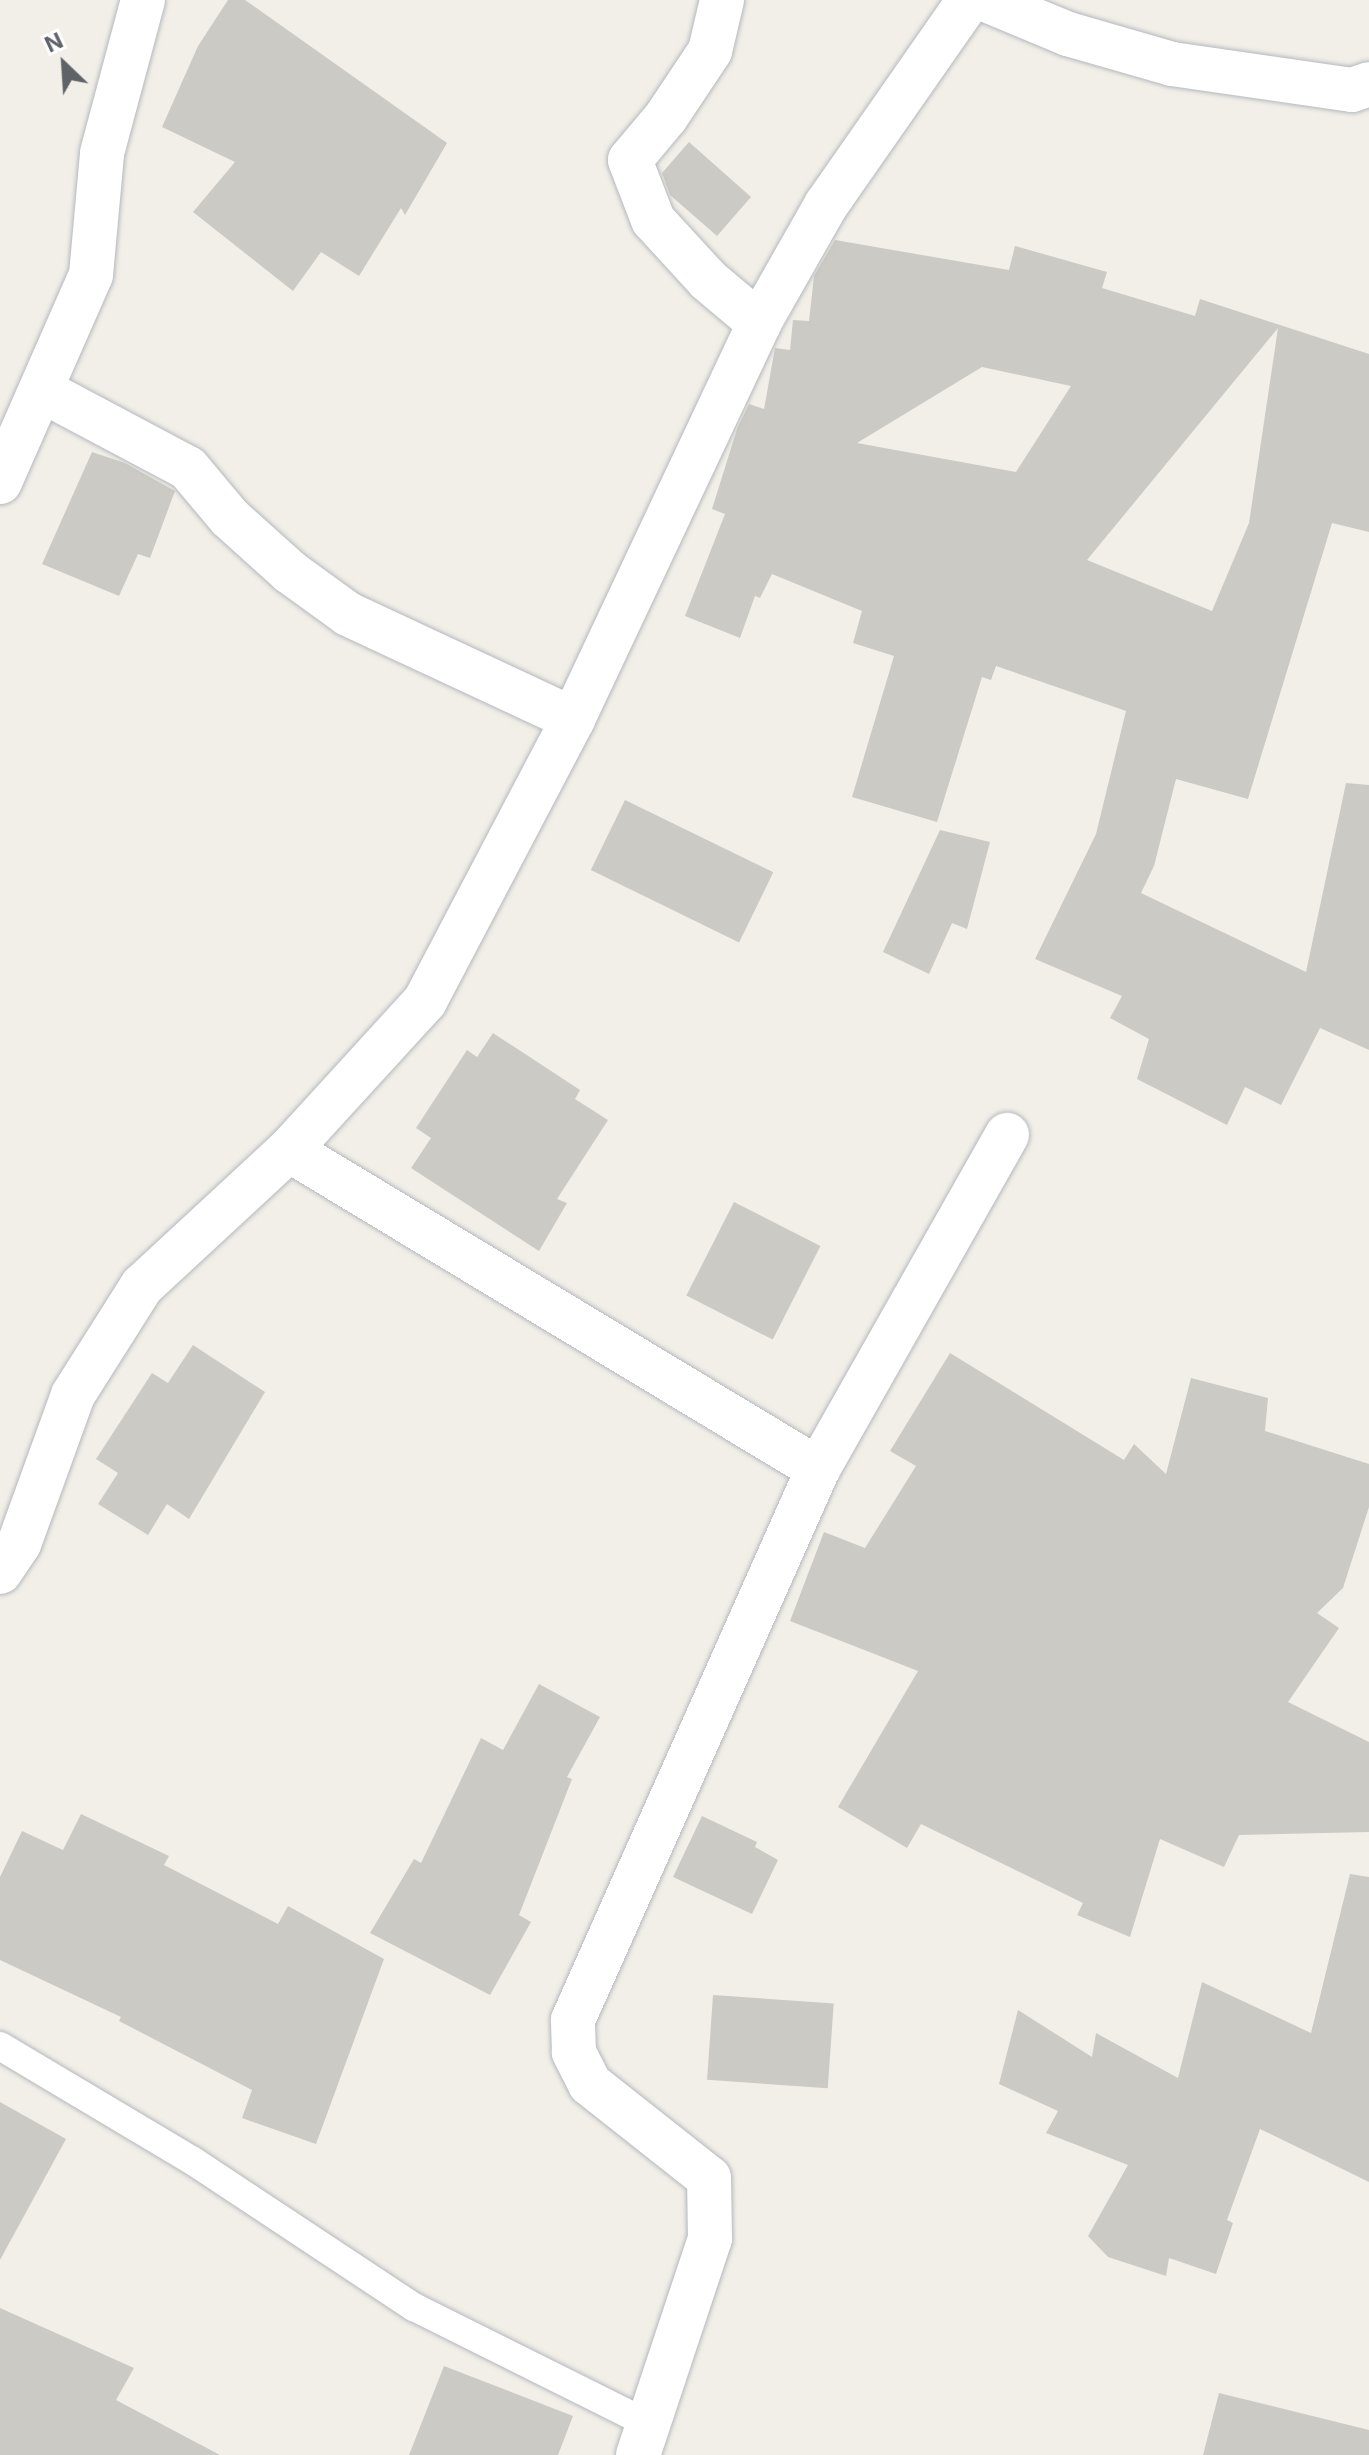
<!DOCTYPE html>
<html>
<head>
<meta charset="utf-8">
<style>
  body { margin:0 }
  #map { position:relative; width:1369px; height:2455px; overflow:hidden; background:#f1efe8; font-family:Inter,sans-serif }
  div>[style] { position:absolute }
  .building>* { inset:0; background:#cccac5; transform-origin:0 0 }
  .roads { filter:drop-shadow(0 0 2px #b5b8bc) drop-shadow(0 0 2px #b5b8bc) }
  .lane>* { height:28px; margin:-14px; padding:0 14px; transform-origin:14px; border-radius:14px; background:#fff }
  .street>* { height:44px; margin:-22px; padding:0 22px; transform-origin:22px; border-radius:22px; background:#fff }
  span { translate:-50% -50%; white-space:nowrap; text-align:center; line-height:1.15; -webkit-text-stroke:6px #fff; paint-order:stroke }
  .north { position:absolute; left:24px; top:24px; width:80px; height:80px; -webkit-text-stroke:6px #fff; paint-order:stroke; rotate:335deg; font-size:22px; font-weight:700; line-height:32px; text-align:center; color:#5f6368 }
  .north::after { content:''; display:block; margin:auto; width:28px; height:36px; background:#5f6368; clip-path:polygon(50% 0,100% 100%,50% 72%,0 100%) }
</style>
</head>
<body>
<div id="map">
  <div class="building">
    <i style="clip-path:polygon(228px 0,245px 0,447px 143px,405px 215px,401px 208px,359px 276px,321px 252px,293px 291px,193px 212px,235px 162px,162px 127px,198px 46px)"></i>
    <i style="clip-path:polygon(689px 142px,751px 197px,717px 236px,670px 195px,662px 173px)"></i>
    <i style="clip-path:polygon(evenodd,835px 240px,1009px 270px,1015px 246px,1107px 272px,1102px 288px,1195px 316px,1200px 299px,1369px 354px,1369px 532px,1332px 523px,1248px 799px,1176px 779px,1154px 866px,1141px 893px,1306px 972px,1346px 783px,1369px 785px,1369px 1050px,1320px 1028px,1281px 1105px,1245px 1087px,1227px 1125px,1137px 1079px,1149px 1039px,1110px 1018px,1122px 996px,1035px 959px,1096px 834px,1126px 711px,996px 666px,991px 680px,982px 677px,937px 822px,852px 797px,894px 656px,853px 643px,862px 611px,772px 574px,760px 598px,755px 596px,740px 638px,685px 616px,725px 514px,712px 509px,737px 429px,749px 404px,764px 409px,775px 348px,790px 350px,793px 320px,809px 321px,814px 276px,835px 240px,1278px 328px,1249px 523px,1212px 611px,1087px 560px,1278px 328px,835px 240px,982px 367px,1071px 386px,1016px 472px,857px 443px,982px 367px)"></i>
    <i style="clip-path:polygon(92px 452px,125px 463px,175px 491px,150px 558px,138px 554px,119px 596px,42px 564px)"></i>
    <i style="left:625px;top:800px;width:165px;height:78px;rotate:26deg"></i>
    <i style="clip-path:polygon(940px 830px,990px 842px,967px 929px,952px 923px,929px 974px,883px 952px)"></i>
    <i style="clip-path:polygon(493px 1033px,580px 1090px,575px 1099px,608px 1120px,557px 1199px,567px 1203px,539px 1251px,411px 1168px,431px 1138px,416px 1128px,467px 1050px,477px 1057px)"></i>
    <i style="left:734px;top:1202px;width:97px;height:105px;rotate:27deg"></i>
    <i style="clip-path:polygon(193px 1345px,265px 1392px,189px 1519px,167px 1504px,148px 1535px,98px 1504px,118px 1473px,96px 1459px,152px 1373px,168px 1383px)"></i>
    <i style="clip-path:polygon(950px 1353px,1124px 1460px,1134px 1444px,1166px 1474px,1191px 1378px,1268px 1398px,1265px 1431px,1369px 1464px,1369px 1507px,1343px 1588px,1317px 1613px,1339px 1628px,1288px 1702px,1369px 1742px,1369px 1832px,1239px 1835px,1224px 1867px,1160px 1839px,1130px 1937px,1077px 1915px,1083px 1903px,921px 1824px,907px 1848px,838px 1807px,918px 1671px,790px 1621px,824px 1532px,865px 1548px,916px 1466px,890px 1451px)"></i>
    <i style="clip-path:polygon(539px 1684px,600px 1717px,567px 1777px,572px 1779px,519px 1915px,531px 1922px,490px 1995px,370px 1933px,414px 1859px,421px 1863px,481px 1738px,503px 1750px)"></i>
    <i style="clip-path:polygon(81px 1814px,169px 1856px,164px 1865px,278px 1924px,288px 1906px,384px 1959px,316px 2144px,242px 2118px,252px 2090px,119px 2021px,121px 2017px,0 1960px,0 1877px,22px 1831px,63px 1850px)"></i>
    <i style="clip-path:polygon(702px 1816px,757px 1842px,755px 1847px,778px 1860px,752px 1914px,673px 1877px)"></i>
    <i style="clip-path:polygon(1350px 1874px,1369px 1877px,1369px 2182px,1260px 2129px,1227px 2220px,1233px 2223px,1216px 2274px,1169px 2258px,1166px 2276px,1108px 2257px,1088px 2236px,1128px 2165px,1046px 2133px,1058px 2111px,999px 2084px,1018px 2010px,1092px 2057px,1096px 2033px,1178px 2078px,1202px 1982px,1311px 2033px)"></i>
    <i style="left:713px;top:1995px;width:121px;height:85px;rotate:4deg"></i>
    <i style="clip-path:polygon(0 2102px,66px 2139px,0 2260px)"></i>
    <i style="clip-path:polygon(0 2308px,134px 2368px,116px 2400px,220px 2455px,0 2455px)"></i>
    <i style="clip-path:polygon(444px 2366px,573px 2416px,558px 2455px,409px 2455px)"></i>
    <i style="clip-path:polygon(1219px 2393px,1369px 2430px,1369px 2455px,1203px 2455px)"></i>
  </div>
  <div class="roads">
    <div class="lane">
      <i style="left:0;top:2046px;width:225px;rotate:30.8deg"></i>
      <i style="left:193px;top:2161px;width:265px;rotate:33.5deg"></i>
      <i style="left:414px;top:2307px;width:265px;rotate:26.5deg"></i>
    </div>
    <div class="street">
      <i style="left:722px;top:0;width:52px;rotate:103.2deg"></i>
      <i style="left:710px;top:51px;width:79px;rotate:123.7deg"></i>
      <i style="left:666px;top:117px;width:56px;rotate:129.9deg"></i>
      <i style="left:630px;top:160px;width:64px;rotate:69deg"></i>
      <i style="left:653px;top:220px;width:81px;rotate:47.5deg"></i>
      <i style="left:708px;top:280px;width:67px;rotate:40.1deg"></i>
      <i style="left:986px;top:0;width:89px;rotate:22.5deg"></i>
      <i style="left:1068px;top:34px;width:108px;rotate:16.1deg"></i>
      <i style="left:1172px;top:64px;width:182px;rotate:8.2deg"></i>
      <i style="left:1352px;top:90px;width:18px;rotate:-19deg"></i>
      <i style="left:41px;top:390px;width:166px;rotate:28deg"></i>
      <i style="left:188px;top:468px;width:65px;rotate:50deg"></i>
      <i style="left:230px;top:518px;width:81px;rotate:42deg"></i>
      <i style="left:290px;top:572px;width:72px;rotate:35.9deg"></i>
      <i style="left:348px;top:614px;width:248px;rotate:25deg"></i>
      <i style="left:0;top:482px;width:226px;rotate:-66.3deg"></i>
      <i style="left:91px;top:275px;width:122px;rotate:-84.8deg"></i>
      <i style="left:102px;top:153px;width:158px;rotate:-75deg"></i>
      <i style="left:289px;top:1150px;width:618px;rotate:31.09deg"></i>
      <i style="left:0;top:1572px;width:34px;rotate:-56deg"></i>
      <i style="left:19px;top:1544px;width:158px;rotate:-70.1deg"></i>
      <i style="left:73px;top:1395px;width:129px;rotate:-57.7deg"></i>
      <i style="left:142px;top:1286px;width:200px;rotate:-42.8deg"></i>
      <i style="left:289px;top:1150px;width:202px;rotate:-47.6deg"></i>
      <i style="left:425px;top:1001px;width:318px;rotate:-62.3deg"></i>
      <i style="left:573px;top:719px;width:438px;rotate:-64.8deg"></i>
      <i style="left:759px;top:323px;width:136px;rotate:-60.4deg"></i>
      <i style="left:826px;top:205px;width:250px;rotate:-55.1deg"></i>
      <i style="left:638px;top:2455px;width:228px;rotate:-71.6deg"></i>
      <i style="left:710px;top:2239px;width:61px;rotate:-90.9deg"></i>
      <i style="left:709px;top:2178px;width:152px;rotate:-141.7deg"></i>
      <i style="left:590px;top:2084px;width:36px;rotate:-117deg"></i>
      <i style="left:574px;top:2052px;width:32px;rotate:-92deg"></i>
      <i style="left:573px;top:2020px;width:603px;rotate:-66.03deg"></i>
      <i style="left:818px;top:1469px;width:384px;rotate:-60.5deg"></i>
    </div>
  </div>
  <div class="north">N</div>
</div>
</body>
</html>
